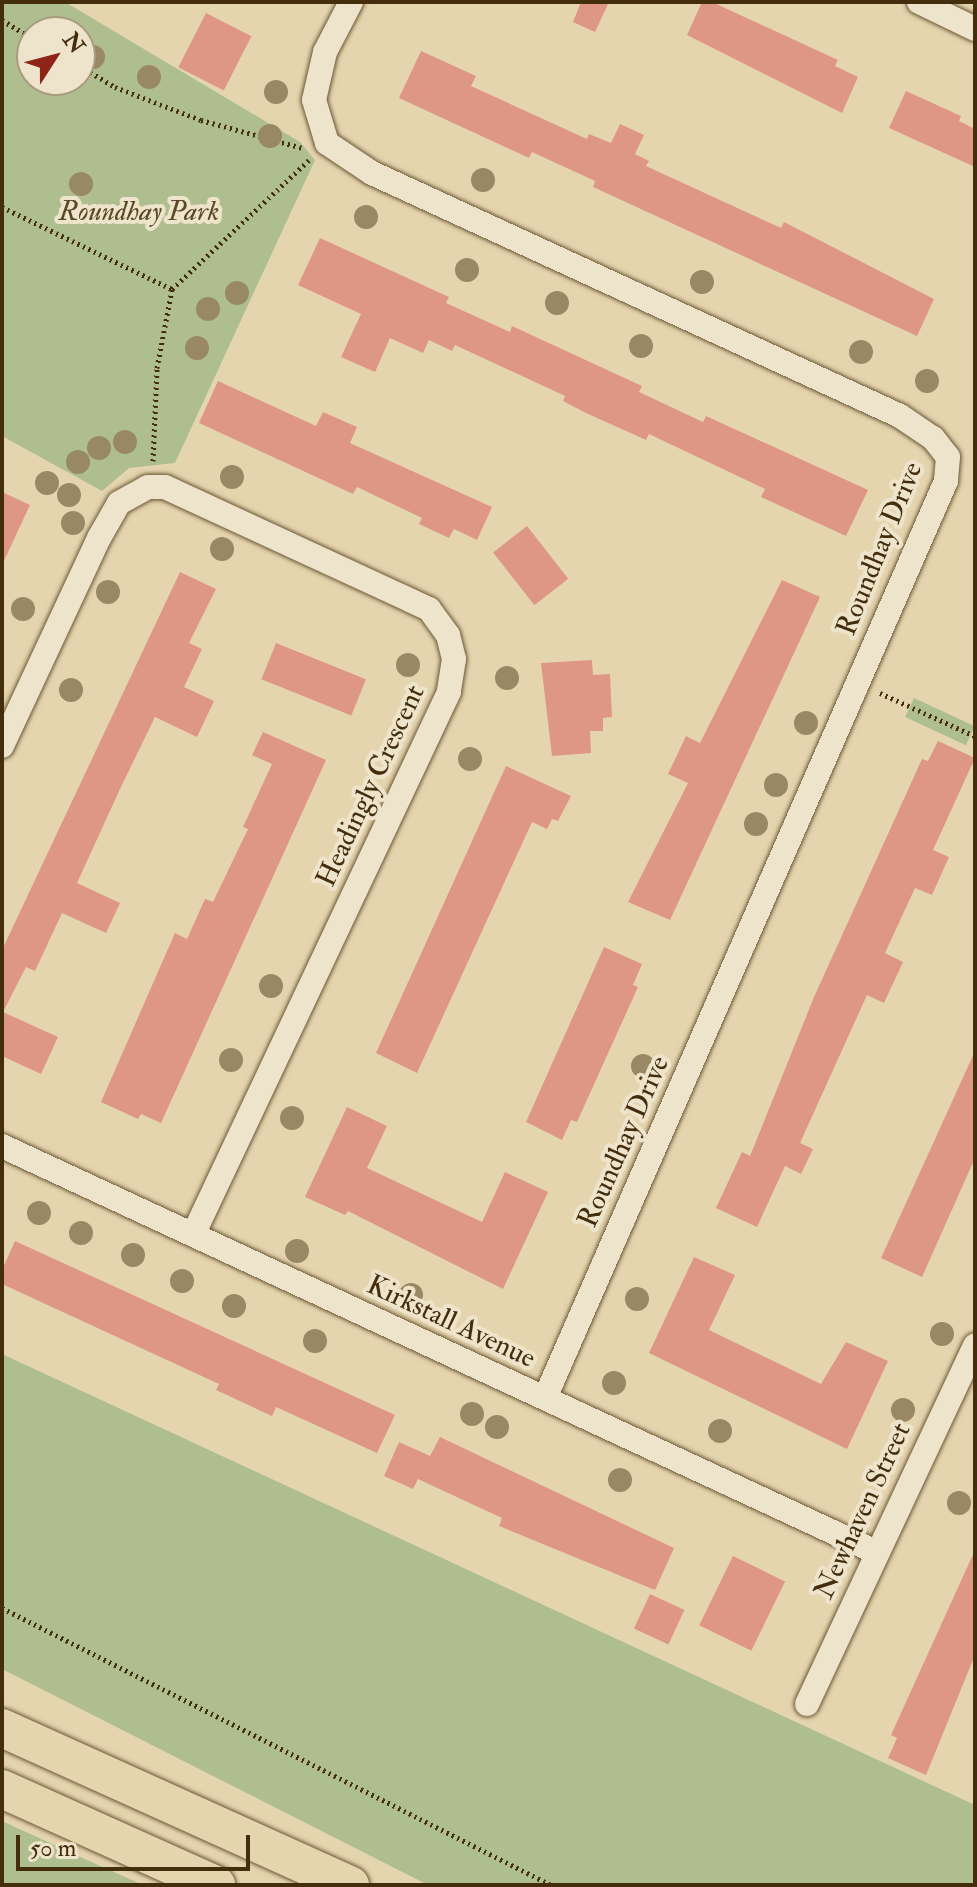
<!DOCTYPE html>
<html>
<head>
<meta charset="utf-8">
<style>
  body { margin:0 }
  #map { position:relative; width:977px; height:1887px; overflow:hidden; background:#e5d5af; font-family:"IM FELL Double Pica",serif }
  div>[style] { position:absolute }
  .green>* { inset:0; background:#afbe8f; transform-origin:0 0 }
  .building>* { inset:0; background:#df9785; transform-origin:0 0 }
  .path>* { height:5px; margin-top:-2.5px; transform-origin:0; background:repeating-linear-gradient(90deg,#442d0c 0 2px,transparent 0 6px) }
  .roads { filter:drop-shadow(0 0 2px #6c5735) drop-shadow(0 0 2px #6c5735) }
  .minor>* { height:24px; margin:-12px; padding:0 12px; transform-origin:12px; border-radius:12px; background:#eee4cb }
  .primary>* { height:38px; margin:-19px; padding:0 19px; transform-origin:19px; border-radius:19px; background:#e5d5af }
  .trees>* { width:24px; height:24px; margin:-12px; border-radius:50%; background:#988964 }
  span { translate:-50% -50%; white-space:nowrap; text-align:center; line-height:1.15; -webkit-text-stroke:8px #eee4cb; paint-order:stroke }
  .park-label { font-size:28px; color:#594a26; font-style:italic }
  .street-label { font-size:28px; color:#442d0c }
  .frame { position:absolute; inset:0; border:4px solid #442d0c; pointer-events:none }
  .north { position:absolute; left:16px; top:16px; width:80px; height:80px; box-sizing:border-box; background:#eee4cb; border:2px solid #aa9b7f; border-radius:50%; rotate:54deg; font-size:22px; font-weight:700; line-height:32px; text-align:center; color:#442d0c }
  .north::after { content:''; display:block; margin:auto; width:28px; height:36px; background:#8f2418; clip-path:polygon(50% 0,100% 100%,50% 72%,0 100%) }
  .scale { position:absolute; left:16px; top:1835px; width:234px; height:36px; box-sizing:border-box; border:4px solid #442d0c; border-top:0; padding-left:10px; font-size:24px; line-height:28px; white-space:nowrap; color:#442d0c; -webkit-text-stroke:6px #eee4cb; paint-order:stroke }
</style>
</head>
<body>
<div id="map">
  <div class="green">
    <i style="clip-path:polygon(evenodd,2px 2px,65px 2px,300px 142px,315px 160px,175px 463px,129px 468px,102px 491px,2px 436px,2px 2px,80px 32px,80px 80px,32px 80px,32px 32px,80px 32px)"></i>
    <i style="left:914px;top:698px;width:67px;height:21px;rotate:25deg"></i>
    <i style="clip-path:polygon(2px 1354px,975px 1805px,975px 1885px,428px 1885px,2px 1669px)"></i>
    <i style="clip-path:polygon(2px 1821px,87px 1860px,143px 1885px,2px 1885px)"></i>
  </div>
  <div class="building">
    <i style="clip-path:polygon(581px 2px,609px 2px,595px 32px,573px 22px)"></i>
    <i style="clip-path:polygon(702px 2px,712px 2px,838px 60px,835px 66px,858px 77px,842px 113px,687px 35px)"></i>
    <i style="left:206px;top:13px;width:51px;height:61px;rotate:27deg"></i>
    <i style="clip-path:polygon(421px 51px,476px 76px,471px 86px,587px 139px,589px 134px,611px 143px,620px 124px,644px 135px,635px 154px,649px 161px,646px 166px,781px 228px,784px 222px,934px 299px,917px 336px,593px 187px,595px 181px,532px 152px,529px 158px,399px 98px)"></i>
    <i style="clip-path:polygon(906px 91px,961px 116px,959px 121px,975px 129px,975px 167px,889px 128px)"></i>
    <i style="clip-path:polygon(320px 238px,449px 297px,446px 303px,510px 332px,512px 326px,642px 386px,639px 392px,703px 422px,706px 416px,868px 490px,846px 536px,761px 497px,765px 489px,649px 434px,646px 440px,586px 413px,563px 401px,565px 396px,455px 345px,452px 351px,429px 340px,423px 353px,390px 338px,375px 372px,341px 357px,361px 314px,298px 285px)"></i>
    <i style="clip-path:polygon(218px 381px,316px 426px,323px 412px,357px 427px,350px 443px,492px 507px,477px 540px,454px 529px,449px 538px,419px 524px,422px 518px,357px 487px,353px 494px,199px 423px)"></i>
    <i style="clip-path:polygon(2px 492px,30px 505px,2px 565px)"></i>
    <i style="left:527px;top:526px;width:67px;height:43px;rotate:52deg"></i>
    <i style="clip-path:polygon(180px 572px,216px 589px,189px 643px,202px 649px,184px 687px,214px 701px,197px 737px,155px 717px,120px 789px,77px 883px,120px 903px,106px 933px,62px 913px,35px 971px,26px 967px,3px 1012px,58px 1037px,41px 1074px,2px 1056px,2px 950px)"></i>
    <i style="clip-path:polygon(782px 580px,820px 597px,670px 920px,628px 902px,688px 783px,668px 774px,686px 736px,700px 743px)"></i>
    <i style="left:276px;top:643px;width:97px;height:39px;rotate:22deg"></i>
    <i style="clip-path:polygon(592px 660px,593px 675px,610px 674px,612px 717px,603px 718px,603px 731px,590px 731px,591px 753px,552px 756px,541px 663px)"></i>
    <i style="clip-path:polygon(263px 732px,326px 760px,161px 1123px,141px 1114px,138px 1119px,101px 1102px,175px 933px,187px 939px,205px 899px,213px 902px,248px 829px,243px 827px,272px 764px,252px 755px)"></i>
    <i style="clip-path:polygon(938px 741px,975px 758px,933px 850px,949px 857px,932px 895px,915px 888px,885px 953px,903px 962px,884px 1003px,867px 995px,800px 1143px,813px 1149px,801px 1174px,785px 1166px,757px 1227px,716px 1208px,742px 1152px,750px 1156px,814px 997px,922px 759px,928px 761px)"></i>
    <i style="clip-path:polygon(506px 766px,571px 796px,558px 821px,552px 819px,547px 829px,532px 822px,417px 1073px,376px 1053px)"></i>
    <i style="clip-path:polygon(604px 947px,642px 964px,633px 985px,638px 987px,577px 1122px,571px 1120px,562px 1140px,526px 1122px)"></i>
    <i style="clip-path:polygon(975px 1051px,975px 1158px,922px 1277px,881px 1258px)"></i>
    <i style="clip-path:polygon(347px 1107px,387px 1126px,367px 1168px,482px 1222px,505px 1172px,548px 1192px,503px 1289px,348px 1211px,345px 1215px,305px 1197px)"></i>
    <i style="clip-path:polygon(15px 1241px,395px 1415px,377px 1453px,276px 1407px,272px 1416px,216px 1390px,219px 1384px,2px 1284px,2px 1270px)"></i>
    <i style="clip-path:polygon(694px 1257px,735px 1275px,709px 1330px,821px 1384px,846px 1342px,888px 1361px,847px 1449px,649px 1353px)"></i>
    <i style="clip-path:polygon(440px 1437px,674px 1548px,655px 1590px,499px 1526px,502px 1518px,418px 1479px,413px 1489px,384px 1476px,399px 1442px,430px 1456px)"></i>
    <i style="clip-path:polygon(975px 1550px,975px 1655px,926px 1775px,888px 1758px,897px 1738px,891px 1735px)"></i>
    <i style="left:733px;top:1556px;width:58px;height:77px;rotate:26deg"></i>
    <i style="left:650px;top:1594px;width:38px;height:38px;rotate:25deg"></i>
  </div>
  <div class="path">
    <i style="left:2px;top:20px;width:35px;rotate:31deg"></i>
    <i style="left:80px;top:66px;width:41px;rotate:31deg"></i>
    <i style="left:115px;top:87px;width:92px;rotate:21deg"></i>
    <i style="left:201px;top:120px;width:106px;rotate:15.4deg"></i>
    <i style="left:2px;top:207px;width:189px;rotate:25.8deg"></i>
    <i style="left:153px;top:461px;width:93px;rotate:-87.5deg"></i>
    <i style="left:157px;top:368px;width:80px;rotate:-79.2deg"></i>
    <i style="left:172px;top:289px;width:188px;rotate:-43.3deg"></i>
    <i style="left:880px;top:693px;width:104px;rotate:24.4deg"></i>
    <i style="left:2px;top:1608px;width:615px;rotate:26.77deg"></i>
  </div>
  <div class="roads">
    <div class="minor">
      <i style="left:351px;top:2px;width:56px;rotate:117.5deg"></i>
      <i style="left:325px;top:52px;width:49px;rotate:102.9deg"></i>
      <i style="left:314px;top:100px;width:45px;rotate:73.2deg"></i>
      <i style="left:327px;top:143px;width:54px;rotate:33.7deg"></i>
      <i style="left:372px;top:173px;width:581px;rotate:24.71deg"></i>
      <i style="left:900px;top:416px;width:40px;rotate:34deg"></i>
      <i style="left:933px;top:438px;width:24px;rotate:52deg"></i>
      <i style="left:948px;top:457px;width:24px;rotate:95deg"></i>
      <i style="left:946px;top:481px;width:1001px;rotate:113.62deg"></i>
      <i style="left:919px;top:2px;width:62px;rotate:25.7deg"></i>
      <i style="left:2px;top:746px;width:230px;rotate:-65deg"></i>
      <i style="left:99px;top:538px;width:40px;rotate:-60.3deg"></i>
      <i style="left:119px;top:503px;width:33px;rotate:-29deg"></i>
      <i style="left:148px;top:487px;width:17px"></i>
      <i style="left:165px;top:487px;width:291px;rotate:24.8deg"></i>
      <i style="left:429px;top:609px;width:32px;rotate:54deg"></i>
      <i style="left:448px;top:635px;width:25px;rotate:76deg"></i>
      <i style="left:454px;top:659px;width:33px;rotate:99deg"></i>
      <i style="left:449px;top:692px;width:600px;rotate:115.24deg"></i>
      <i style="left:2px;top:1146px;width:964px;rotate:24.92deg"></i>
      <i style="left:807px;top:1704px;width:396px;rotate:-64.9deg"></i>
    </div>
    <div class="primary">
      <i style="left:2px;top:1728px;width:382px;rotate:24.3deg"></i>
      <i style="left:2px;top:1789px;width:235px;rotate:24.2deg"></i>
    </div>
  </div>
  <div class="trees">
    <i style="left:93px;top:57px"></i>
    <i style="left:149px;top:77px"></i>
    <i style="left:276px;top:92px"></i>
    <i style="left:270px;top:136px"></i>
    <i style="left:483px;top:180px"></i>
    <i style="left:81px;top:184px"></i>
    <i style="left:366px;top:217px"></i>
    <i style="left:467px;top:270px"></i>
    <i style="left:702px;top:282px"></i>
    <i style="left:237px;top:293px"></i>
    <i style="left:557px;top:303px"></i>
    <i style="left:208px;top:309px"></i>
    <i style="left:641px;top:346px"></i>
    <i style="left:197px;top:348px"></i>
    <i style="left:861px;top:352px"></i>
    <i style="left:927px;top:381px"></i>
    <i style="left:125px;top:442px"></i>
    <i style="left:99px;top:448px"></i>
    <i style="left:78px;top:462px"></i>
    <i style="left:232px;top:477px"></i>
    <i style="left:47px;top:483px"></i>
    <i style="left:69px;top:495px"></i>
    <i style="left:73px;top:523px"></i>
    <i style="left:222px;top:549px"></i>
    <i style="left:108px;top:592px"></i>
    <i style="left:23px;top:609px"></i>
    <i style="left:408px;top:665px"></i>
    <i style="left:507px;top:678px"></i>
    <i style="left:71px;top:690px"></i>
    <i style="left:806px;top:723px"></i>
    <i style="left:470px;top:759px"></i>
    <i style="left:776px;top:785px"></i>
    <i style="left:756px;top:824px"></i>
    <i style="left:271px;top:986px"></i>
    <i style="left:231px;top:1060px"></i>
    <i style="left:643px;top:1066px"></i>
    <i style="left:292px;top:1118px"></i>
    <i style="left:39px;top:1213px"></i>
    <i style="left:81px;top:1233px"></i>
    <i style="left:297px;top:1251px"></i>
    <i style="left:133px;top:1255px"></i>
    <i style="left:182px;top:1281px"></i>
    <i style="left:411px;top:1295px"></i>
    <i style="left:637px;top:1299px"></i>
    <i style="left:234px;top:1306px"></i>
    <i style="left:942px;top:1334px"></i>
    <i style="left:315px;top:1341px"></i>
    <i style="left:614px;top:1383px"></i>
    <i style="left:903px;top:1410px"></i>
    <i style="left:472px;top:1414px"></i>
    <i style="left:497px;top:1427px"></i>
    <i style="left:720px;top:1431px"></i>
    <i style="left:620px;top:1480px"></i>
    <i style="left:959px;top:1503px"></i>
  </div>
  <div class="park-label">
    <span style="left:139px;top:212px">Roundhay Park</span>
  </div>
  <div class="street-label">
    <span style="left:880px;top:549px;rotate:-68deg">Roundhay Drive</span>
    <span style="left:371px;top:786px;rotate:-65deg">Headingly Crescent</span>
    <span style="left:624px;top:1142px;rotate:-66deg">Roundhay Drive</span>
    <span style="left:451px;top:1322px;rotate:25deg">Kirkstall Avenue</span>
    <span style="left:863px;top:1511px;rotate:-65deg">Newhaven Street</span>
  </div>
  <div class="frame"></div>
  <div class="north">N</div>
  <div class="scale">50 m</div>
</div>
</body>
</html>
